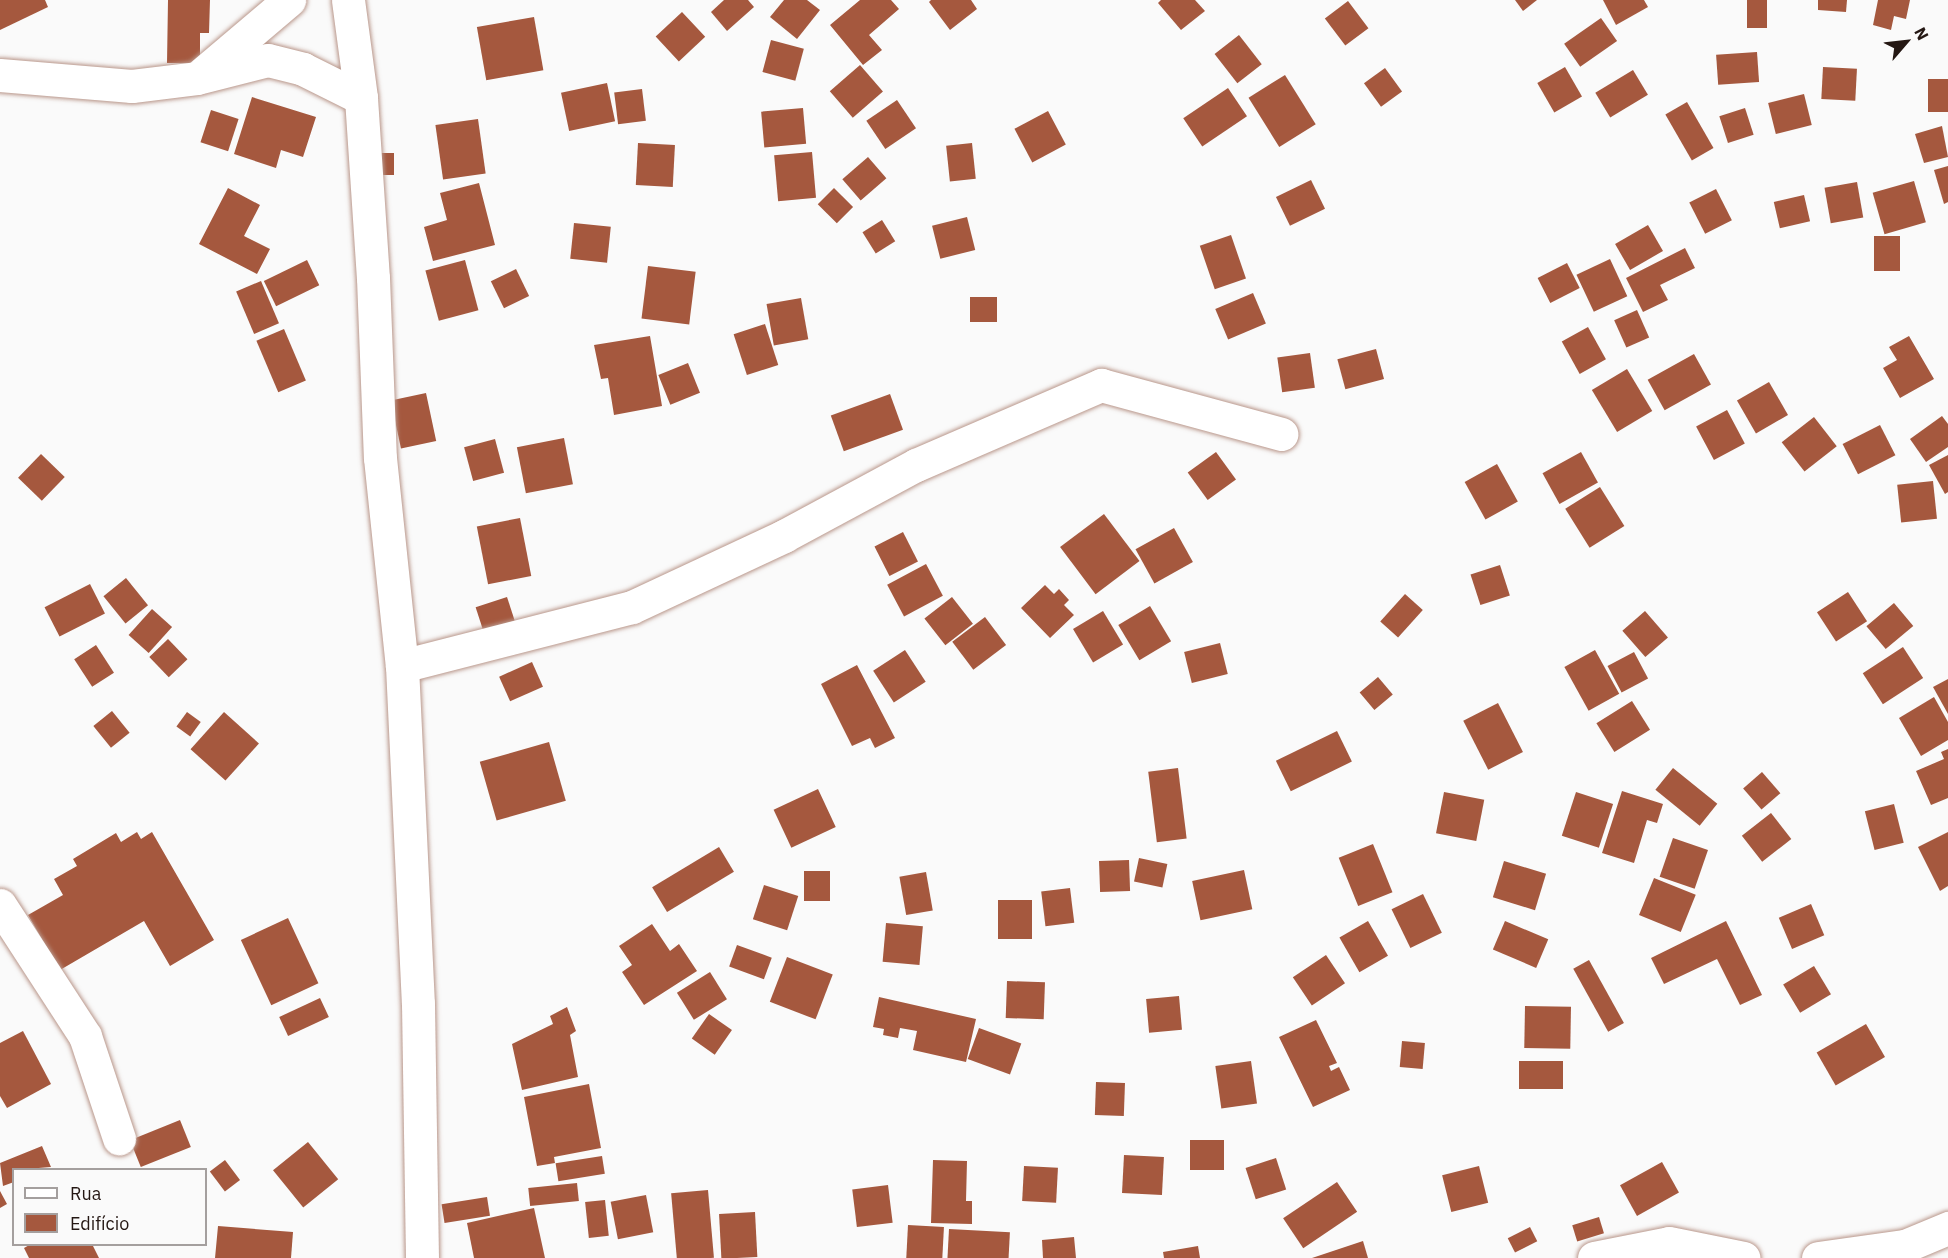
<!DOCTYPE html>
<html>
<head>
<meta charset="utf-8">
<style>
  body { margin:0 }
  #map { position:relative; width:1948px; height:1258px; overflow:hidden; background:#fafafa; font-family:"IBM Plex Sans",sans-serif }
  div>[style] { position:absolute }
  .building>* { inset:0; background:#a5583e; transform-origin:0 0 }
  .roads { filter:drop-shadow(0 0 2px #b9978b) drop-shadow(0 0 2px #b9978b) }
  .minor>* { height:33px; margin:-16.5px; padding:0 16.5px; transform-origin:16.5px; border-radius:16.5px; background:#fff }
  span { translate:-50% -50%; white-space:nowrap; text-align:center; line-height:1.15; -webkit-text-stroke:6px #fafafa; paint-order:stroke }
  .legend { position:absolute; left:12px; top:1168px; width:195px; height:78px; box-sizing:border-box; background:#fafafa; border:2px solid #a49f9e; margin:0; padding:8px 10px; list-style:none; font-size:18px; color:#241713 }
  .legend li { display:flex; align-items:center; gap:12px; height:30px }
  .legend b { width:30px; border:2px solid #a49f9e }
  .north { position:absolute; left:1876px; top:12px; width:60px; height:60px; -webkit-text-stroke:4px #fafafa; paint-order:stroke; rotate:62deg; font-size:16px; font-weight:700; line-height:24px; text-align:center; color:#241713 }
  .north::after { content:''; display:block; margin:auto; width:21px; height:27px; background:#241713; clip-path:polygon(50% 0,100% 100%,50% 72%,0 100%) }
</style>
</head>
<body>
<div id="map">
  <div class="building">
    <i style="clip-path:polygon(0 0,45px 0,48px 7px,0 30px)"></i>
    <i style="clip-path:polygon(168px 0,210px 0,209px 33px,200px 33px,200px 63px,167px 63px)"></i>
    <i style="clip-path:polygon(724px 0,748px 0,754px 7px,727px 31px,711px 12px)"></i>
    <i style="clip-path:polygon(784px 0,807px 0,820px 10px,797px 39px,770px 17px)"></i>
    <i style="clip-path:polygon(860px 0,891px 0,899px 9px,869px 35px,882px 50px,863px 65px,830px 25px)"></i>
    <i style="clip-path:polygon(931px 0,971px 0,977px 9px,950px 30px,929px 2px)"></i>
    <i style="clip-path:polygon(1161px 0,1195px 0,1205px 11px,1181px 30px,1158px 3px)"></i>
    <i style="clip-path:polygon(1515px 0,1537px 0,1523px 11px)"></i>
    <i style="clip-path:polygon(1603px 0,1644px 0,1648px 7px,1616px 25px)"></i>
    <i style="left:1747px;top:0;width:20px;height:28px"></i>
    <i style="clip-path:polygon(1818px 0,1847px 0,1846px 12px,1818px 10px)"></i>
    <i style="clip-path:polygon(1878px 0,1910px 0,1906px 19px,1894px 16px,1891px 30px,1873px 25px)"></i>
    <i style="left:1348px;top:1px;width:34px;height:29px;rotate:53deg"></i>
    <i style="left:682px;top:12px;width:34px;height:36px;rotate:47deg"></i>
    <i style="left:534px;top:17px;width:54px;height:58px;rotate:80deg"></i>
    <i style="left:1601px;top:18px;width:28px;height:45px;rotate:55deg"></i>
    <i style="left:1239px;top:35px;width:37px;height:31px;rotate:52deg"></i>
    <i style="left:771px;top:40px;width:34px;height:33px;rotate:15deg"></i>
    <i style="left:1757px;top:52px;width:30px;height:41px;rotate:86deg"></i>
    <i style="left:860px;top:65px;width:35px;height:40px;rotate:49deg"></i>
    <i style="left:1565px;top:67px;width:34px;height:32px;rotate:60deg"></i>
    <i style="left:1823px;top:67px;width:34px;height:32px;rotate:3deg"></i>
    <i style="left:1385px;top:68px;width:29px;height:26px;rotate:54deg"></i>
    <i style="left:1633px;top:70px;width:29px;height:44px;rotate:59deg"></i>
    <i style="left:1285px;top:75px;width:58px;height:43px;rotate:58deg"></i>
    <i style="left:1928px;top:79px;width:20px;height:33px"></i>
    <i style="left:607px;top:83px;width:39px;height:47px;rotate:78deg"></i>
    <i style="left:1228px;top:88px;width:34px;height:54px;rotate:56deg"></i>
    <i style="left:642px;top:89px;width:32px;height:28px;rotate:83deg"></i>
    <i style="left:1804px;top:94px;width:32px;height:37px;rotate:76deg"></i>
    <i style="clip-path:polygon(252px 97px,316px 117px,303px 157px,281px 150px,276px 168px,234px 154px)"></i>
    <i style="left:897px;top:100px;width:34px;height:37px;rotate:56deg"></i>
    <i style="left:1687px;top:102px;width:53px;height:25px;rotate:60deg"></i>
    <i style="left:803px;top:108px;width:36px;height:42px;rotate:85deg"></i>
    <i style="left:1745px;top:108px;width:28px;height:27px;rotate:72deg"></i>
    <i style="left:211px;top:110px;width:29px;height:34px;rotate:18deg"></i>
    <i style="left:1048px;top:111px;width:38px;height:38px;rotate:62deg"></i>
    <i style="left:478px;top:119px;width:55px;height:43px;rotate:82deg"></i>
    <i style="clip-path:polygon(1942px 126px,1948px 157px,1924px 163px,1915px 134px)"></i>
    <i style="left:638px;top:143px;width:37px;height:42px;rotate:3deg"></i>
    <i style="left:972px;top:143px;width:36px;height:26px;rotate:84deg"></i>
    <i style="left:812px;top:152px;width:46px;height:38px;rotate:85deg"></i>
    <i style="left:394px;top:153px;width:22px;height:26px;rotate:90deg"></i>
    <i style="left:868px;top:157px;width:28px;height:34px;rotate:49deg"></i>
    <i style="clip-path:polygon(1948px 166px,1948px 202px,1944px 204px,1934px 170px)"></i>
    <i style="left:1311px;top:180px;width:32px;height:39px;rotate:64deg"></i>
    <i style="left:1914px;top:181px;width:43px;height:43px;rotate:74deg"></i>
    <i style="left:1857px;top:182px;width:36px;height:33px;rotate:80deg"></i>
    <i style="clip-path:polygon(479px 183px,495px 245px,433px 261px,424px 227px,447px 220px,440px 193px)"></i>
    <i style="clip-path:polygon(228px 188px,260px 205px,244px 236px,270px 249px,257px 274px,199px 244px)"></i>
    <i style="left:834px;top:188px;width:27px;height:23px;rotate:45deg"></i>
    <i style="left:1716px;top:189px;width:35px;height:30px;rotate:63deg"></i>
    <i style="left:1804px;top:195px;width:27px;height:31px;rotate:77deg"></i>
    <i style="left:967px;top:217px;width:34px;height:36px;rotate:76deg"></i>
    <i style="left:882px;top:220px;width:25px;height:23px;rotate:58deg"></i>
    <i style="left:574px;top:223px;width:37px;height:36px;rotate:6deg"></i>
    <i style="left:1648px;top:225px;width:30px;height:38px;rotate:60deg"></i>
    <i style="left:1231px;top:235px;width:46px;height:33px;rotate:71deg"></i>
    <i style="left:1874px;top:236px;width:26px;height:35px"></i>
    <i style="clip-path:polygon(1685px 248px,1695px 268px,1660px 285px,1668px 300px,1643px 312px,1626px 278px)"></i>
    <i style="left:1610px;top:259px;width:41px;height:37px;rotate:65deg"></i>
    <i style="left:307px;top:260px;width:28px;height:48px;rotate:64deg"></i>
    <i style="left:465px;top:260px;width:52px;height:41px;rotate:75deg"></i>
    <i style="left:1567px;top:263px;width:28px;height:33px;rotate:63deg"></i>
    <i style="left:648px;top:266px;width:48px;height:53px;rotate:7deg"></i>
    <i style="left:516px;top:269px;width:30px;height:28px;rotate:64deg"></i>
    <i style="left:261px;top:281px;width:46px;height:27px;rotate:67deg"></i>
    <i style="left:1253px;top:293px;width:33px;height:41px;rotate:67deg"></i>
    <i style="left:970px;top:297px;width:27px;height:25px"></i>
    <i style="left:801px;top:298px;width:42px;height:35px;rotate:80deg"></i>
    <i style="left:1637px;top:310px;width:30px;height:25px;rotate:66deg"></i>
    <i style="left:765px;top:324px;width:43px;height:33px;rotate:72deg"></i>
    <i style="left:1588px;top:327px;width:37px;height:30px;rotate:61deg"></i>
    <i style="left:284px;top:329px;width:56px;height:30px;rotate:67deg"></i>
    <i style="clip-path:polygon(650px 336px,662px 406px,614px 415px,608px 378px,601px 379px,594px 345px)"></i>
    <i style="clip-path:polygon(1909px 336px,1934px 379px,1900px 398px,1883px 368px,1897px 360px,1889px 347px)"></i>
    <i style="left:1376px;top:349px;width:31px;height:40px;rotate:75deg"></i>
    <i style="left:1310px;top:353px;width:35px;height:33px;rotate:82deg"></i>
    <i style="left:1694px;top:354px;width:35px;height:53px;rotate:61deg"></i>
    <i style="left:688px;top:363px;width:32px;height:32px;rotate:68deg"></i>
    <i style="left:1627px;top:369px;width:49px;height:41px;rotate:59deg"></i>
    <i style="left:1769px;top:382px;width:38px;height:37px;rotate:60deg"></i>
    <i style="left:426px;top:393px;width:49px;height:36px;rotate:78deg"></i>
    <i style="left:890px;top:394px;width:38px;height:63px;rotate:70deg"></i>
    <i style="left:1727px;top:410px;width:38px;height:35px;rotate:62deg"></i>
    <i style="clip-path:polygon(1942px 416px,1948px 424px,1948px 447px,1926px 462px,1910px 439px)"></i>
    <i style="left:1814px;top:417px;width:37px;height:41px;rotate:52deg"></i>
    <i style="left:1880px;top:425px;width:34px;height:42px;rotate:63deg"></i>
    <i style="left:564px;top:438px;width:47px;height:48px;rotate:79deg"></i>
    <i style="left:495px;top:439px;width:35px;height:32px;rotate:75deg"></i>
    <i style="left:1216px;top:452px;width:34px;height:35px;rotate:54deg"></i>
    <i style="left:1581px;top:452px;width:35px;height:44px;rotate:61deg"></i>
    <i style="left:41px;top:454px;width:33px;height:33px;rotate:44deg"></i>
    <i style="clip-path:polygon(1948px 455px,1948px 492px,1945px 494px,1929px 465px)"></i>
    <i style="left:1497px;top:464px;width:43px;height:37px;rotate:61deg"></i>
    <i style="left:1933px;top:481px;width:38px;height:36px;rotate:84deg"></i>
    <i style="left:1600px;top:487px;width:46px;height:41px;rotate:58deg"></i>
    <i style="left:1104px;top:514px;width:59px;height:55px;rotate:53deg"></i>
    <i style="left:520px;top:518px;width:59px;height:44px;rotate:79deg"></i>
    <i style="left:1174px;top:528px;width:39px;height:44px;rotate:61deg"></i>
    <i style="left:903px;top:532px;width:33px;height:32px;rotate:63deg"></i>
    <i style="left:926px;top:564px;width:36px;height:44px;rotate:62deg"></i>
    <i style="left:1500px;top:565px;width:32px;height:31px;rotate:72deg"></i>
    <i style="left:126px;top:578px;width:35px;height:29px;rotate:51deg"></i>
    <i style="left:90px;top:584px;width:33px;height:51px;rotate:63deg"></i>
    <i style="clip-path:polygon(1045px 585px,1054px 594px,1059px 589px,1069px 600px,1064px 605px,1074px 615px,1050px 638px,1021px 608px)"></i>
    <i style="left:1848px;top:592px;width:35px;height:37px;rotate:57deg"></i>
    <i style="left:1405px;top:594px;width:24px;height:37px;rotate:42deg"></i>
    <i style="left:507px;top:597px;width:25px;height:33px;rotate:72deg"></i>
    <i style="left:952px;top:597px;width:34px;height:35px;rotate:52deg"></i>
    <i style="left:1894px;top:603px;width:30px;height:36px;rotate:50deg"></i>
    <i style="left:1150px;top:606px;width:41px;height:37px;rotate:59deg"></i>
    <i style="left:152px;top:609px;width:27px;height:35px;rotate:42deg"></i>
    <i style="left:1103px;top:611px;width:39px;height:35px;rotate:59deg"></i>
    <i style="left:1645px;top:611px;width:35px;height:30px;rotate:49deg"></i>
    <i style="left:985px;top:617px;width:35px;height:41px;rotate:53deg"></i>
    <i style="left:168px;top:639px;width:28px;height:26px;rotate:46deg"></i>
    <i style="left:1220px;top:643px;width:32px;height:37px;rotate:76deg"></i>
    <i style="left:96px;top:645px;width:33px;height:26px;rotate:57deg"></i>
    <i style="left:1903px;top:647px;width:37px;height:48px;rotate:57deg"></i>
    <i style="left:905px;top:650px;width:38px;height:38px;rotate:57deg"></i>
    <i style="left:1595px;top:650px;width:50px;height:35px;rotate:61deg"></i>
    <i style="left:1634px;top:652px;width:30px;height:30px;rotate:62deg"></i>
    <i style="left:532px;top:662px;width:27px;height:36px;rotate:66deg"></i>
    <i style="clip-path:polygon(857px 665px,895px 738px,875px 748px,870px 738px,852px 746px,821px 684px)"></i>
    <i style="left:1378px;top:677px;width:23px;height:24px;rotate:50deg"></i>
    <i style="clip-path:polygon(1948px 679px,1948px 714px,1933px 687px)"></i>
    <i style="clip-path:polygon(1934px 697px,1948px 722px,1948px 740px,1921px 756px,1899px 718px)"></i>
    <i style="left:1632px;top:701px;width:34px;height:42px;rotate:58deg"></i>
    <i style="left:1498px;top:703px;width:55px;height:39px;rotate:63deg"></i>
    <i style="left:112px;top:711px;width:28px;height:24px;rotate:51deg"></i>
    <i style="left:187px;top:712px;width:17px;height:18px;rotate:36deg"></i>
    <i style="left:224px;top:712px;width:47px;height:50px;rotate:42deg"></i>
    <i style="left:1337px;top:731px;width:34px;height:68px;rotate:64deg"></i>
    <i style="left:549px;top:742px;width:61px;height:72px;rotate:74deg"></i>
    <i style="clip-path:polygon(1948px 749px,1948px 798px,1931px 805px,1916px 771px,1944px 759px,1941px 752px)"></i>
    <i style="left:1178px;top:768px;width:71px;height:30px;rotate:83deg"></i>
    <i style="left:1673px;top:768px;width:57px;height:28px;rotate:39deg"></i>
    <i style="left:1762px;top:772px;width:28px;height:25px;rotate:49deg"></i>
    <i style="left:818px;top:789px;width:42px;height:49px;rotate:65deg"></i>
    <i style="clip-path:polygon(1622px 791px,1663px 804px,1657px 823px,1647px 820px,1634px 863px,1602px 853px)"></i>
    <i style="left:1444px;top:792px;width:41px;height:42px;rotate:11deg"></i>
    <i style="left:1576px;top:792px;width:39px;height:46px;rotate:18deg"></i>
    <i style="left:1894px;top:804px;width:40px;height:30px;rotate:76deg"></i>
    <i style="left:1771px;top:813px;width:33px;height:37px;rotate:52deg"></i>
    <i style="clip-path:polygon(137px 832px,141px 839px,152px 832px,214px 940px,170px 966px,144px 921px,60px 970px,28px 915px,63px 895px,54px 879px,77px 866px,73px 859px,116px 833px,121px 842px)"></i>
    <i style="clip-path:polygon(1948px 832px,1948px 886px,1940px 891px,1918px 847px)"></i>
    <i style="left:1673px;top:838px;width:37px;height:41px;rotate:19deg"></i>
    <i style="left:1373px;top:844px;width:52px;height:37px;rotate:68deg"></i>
    <i style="left:719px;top:847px;width:29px;height:78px;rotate:59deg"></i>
    <i style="left:1139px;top:858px;width:29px;height:24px;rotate:12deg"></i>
    <i style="left:1129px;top:860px;width:31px;height:30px;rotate:88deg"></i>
    <i style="left:1504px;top:861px;width:44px;height:38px;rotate:17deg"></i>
    <i style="left:1244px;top:870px;width:40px;height:53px;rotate:78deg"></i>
    <i style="left:804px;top:871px;width:26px;height:30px"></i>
    <i style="left:926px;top:872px;width:39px;height:27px;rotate:80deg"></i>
    <i style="left:1654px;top:878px;width:45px;height:40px;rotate:22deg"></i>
    <i style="left:764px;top:885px;width:36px;height:36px;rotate:18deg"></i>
    <i style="left:1070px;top:888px;width:35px;height:29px;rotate:83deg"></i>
    <i style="left:1423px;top:894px;width:43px;height:35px;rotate:64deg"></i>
    <i style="left:1032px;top:900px;width:39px;height:34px;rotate:90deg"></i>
    <i style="left:1811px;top:904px;width:34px;height:35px;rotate:67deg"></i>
    <i style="left:288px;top:918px;width:72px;height:52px;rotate:65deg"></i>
    <i style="left:1368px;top:921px;width:40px;height:33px;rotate:60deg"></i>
    <i style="left:1505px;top:921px;width:47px;height:31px;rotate:23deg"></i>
    <i style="clip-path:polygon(1726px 921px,1762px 995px,1740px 1005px,1717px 959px,1664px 984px,1651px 958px)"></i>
    <i style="left:886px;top:923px;width:37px;height:39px;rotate:5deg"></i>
    <i style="clip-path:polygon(652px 924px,670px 951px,679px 944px,697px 971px,644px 1005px,622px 972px,632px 965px,619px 946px)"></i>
    <i style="left:737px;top:945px;width:37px;height:23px;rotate:20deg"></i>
    <i style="left:1326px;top:955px;width:34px;height:40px;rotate:56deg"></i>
    <i style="left:787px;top:957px;width:49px;height:48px;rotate:21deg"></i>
    <i style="left:1589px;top:960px;width:72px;height:18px;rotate:61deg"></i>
    <i style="left:1814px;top:966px;width:33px;height:36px;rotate:59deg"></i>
    <i style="left:710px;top:972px;width:32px;height:39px;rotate:58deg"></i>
    <i style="left:1007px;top:981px;width:38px;height:37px;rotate:2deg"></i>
    <i style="left:1179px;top:996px;width:34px;height:33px;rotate:85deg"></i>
    <i style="clip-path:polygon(879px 997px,976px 1019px,966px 1062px,913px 1050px,917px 1031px,900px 1028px,898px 1038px,883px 1035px,884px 1029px,873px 1027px)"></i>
    <i style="left:320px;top:998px;width:21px;height:45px;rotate:65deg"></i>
    <i style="left:1525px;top:1006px;width:46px;height:42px;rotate:1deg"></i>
    <i style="clip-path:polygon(567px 1007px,576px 1031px,570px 1035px,578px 1077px,522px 1090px,512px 1044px,553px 1024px,550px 1016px)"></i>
    <i style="left:709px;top:1014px;width:28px;height:30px;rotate:35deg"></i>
    <i style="clip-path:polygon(1316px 1020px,1337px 1063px,1329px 1066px,1331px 1071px,1339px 1067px,1350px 1090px,1313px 1107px,1279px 1037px)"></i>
    <i style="left:1866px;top:1024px;width:38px;height:57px;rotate:60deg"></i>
    <i style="left:979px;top:1028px;width:45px;height:33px;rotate:20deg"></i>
    <i style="clip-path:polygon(23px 1031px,51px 1084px,7px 1108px,0 1096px,0 1043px)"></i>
    <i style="left:1402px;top:1041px;width:23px;height:26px;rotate:5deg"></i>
    <i style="left:1251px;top:1061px;width:43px;height:36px;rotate:82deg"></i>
    <i style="left:1519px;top:1061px;width:44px;height:28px"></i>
    <i style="left:1096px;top:1082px;width:29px;height:33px;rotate:2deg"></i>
    <i style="clip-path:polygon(589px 1084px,601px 1148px,554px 1157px,555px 1163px,537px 1166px,524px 1097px)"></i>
    <i style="left:180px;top:1120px;width:29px;height:54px;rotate:68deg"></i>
    <i style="left:1190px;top:1140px;width:34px;height:30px"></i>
    <i style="left:308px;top:1142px;width:48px;height:45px;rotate:51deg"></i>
    <i style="clip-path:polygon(42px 1146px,51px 1167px,14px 1170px,14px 1182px,3px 1186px,0 1163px)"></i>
    <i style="left:1124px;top:1155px;width:40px;height:38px;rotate:3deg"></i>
    <i style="left:602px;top:1156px;width:18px;height:47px;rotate:81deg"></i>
    <i style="left:1276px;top:1158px;width:33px;height:32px;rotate:72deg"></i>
    <i style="left:225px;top:1160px;width:25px;height:19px;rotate:53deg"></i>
    <i style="clip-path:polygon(933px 1160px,967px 1161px,966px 1201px,972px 1201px,972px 1224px,931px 1223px)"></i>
    <i style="left:1662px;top:1162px;width:35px;height:48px;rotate:61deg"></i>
    <i style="left:1024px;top:1166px;width:34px;height:35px;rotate:3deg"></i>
    <i style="left:1479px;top:1166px;width:38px;height:38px;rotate:76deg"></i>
    <i style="left:1337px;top:1182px;width:36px;height:65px;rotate:56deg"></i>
    <i style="left:577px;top:1183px;width:18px;height:49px;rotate:84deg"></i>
    <i style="left:888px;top:1185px;width:38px;height:36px;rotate:83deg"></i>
    <i style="left:708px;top:1190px;width:68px;height:37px;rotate:85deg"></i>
    <i style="clip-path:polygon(0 1191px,7px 1204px,0 1208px)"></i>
    <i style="left:646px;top:1195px;width:38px;height:36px;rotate:79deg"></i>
    <i style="left:487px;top:1197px;width:19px;height:46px;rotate:81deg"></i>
    <i style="left:605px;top:1200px;width:36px;height:20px;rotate:84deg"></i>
    <i style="clip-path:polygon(534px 1208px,545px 1258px,474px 1258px,467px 1223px)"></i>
    <i style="left:755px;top:1212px;width:45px;height:36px;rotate:87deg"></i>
    <i style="left:1599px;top:1217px;width:17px;height:28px;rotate:73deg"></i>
    <i style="left:908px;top:1225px;width:36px;height:33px;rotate:3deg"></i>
    <i style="clip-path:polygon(218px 1226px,293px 1232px,291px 1258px,215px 1258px)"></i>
    <i style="left:1530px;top:1227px;width:16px;height:25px;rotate:63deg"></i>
    <i style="left:949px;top:1229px;width:61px;height:29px;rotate:3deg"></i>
    <i style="clip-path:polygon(1074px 1237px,1076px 1258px,1043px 1258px,1042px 1240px)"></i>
    <i style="clip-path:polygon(1363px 1241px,1368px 1258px,1312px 1258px)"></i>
    <i style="clip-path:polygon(31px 1244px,92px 1244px,99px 1258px,29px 1258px,24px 1248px)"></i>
    <i style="clip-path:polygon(1198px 1246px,1200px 1258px,1164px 1258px,1163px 1252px)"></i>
  </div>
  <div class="roads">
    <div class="minor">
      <i style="left:348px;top:0;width:99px;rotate:82.4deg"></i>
      <i style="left:361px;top:98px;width:180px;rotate:86.2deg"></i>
      <i style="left:373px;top:278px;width:180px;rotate:87.8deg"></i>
      <i style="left:380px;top:458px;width:209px;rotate:84deg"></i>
      <i style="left:402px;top:666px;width:338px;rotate:87.3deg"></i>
      <i style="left:418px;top:1004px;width:254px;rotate:89.1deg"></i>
      <i style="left:203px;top:73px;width:113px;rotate:-40.3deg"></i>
      <i style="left:0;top:75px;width:132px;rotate:4.8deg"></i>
      <i style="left:132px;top:86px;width:65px;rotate:-7deg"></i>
      <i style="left:197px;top:78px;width:73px;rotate:-14.2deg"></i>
      <i style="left:268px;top:60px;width:36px;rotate:14deg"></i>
      <i style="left:303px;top:69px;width:65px;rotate:26.6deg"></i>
      <i style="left:402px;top:666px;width:237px;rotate:-14.4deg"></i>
      <i style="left:632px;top:607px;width:168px;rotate:-25deg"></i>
      <i style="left:784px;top:536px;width:150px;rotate:-28.3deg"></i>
      <i style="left:916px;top:465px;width:202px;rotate:-23.4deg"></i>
      <i style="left:1101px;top:385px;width:187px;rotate:15.2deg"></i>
      <i style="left:0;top:905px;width:156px;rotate:57deg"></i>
      <i style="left:85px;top:1036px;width:108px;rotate:71.6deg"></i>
      <i style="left:1594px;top:1258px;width:76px;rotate:-11.3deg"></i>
      <i style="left:1669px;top:1243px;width:76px;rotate:11.3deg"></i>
      <i style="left:1818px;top:1258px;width:88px;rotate:-7.9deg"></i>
      <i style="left:1905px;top:1246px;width:47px;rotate:-22.7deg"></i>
    </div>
  </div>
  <ul class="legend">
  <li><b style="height:8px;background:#fff"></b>Rua</li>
  <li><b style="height:16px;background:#a5583e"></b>Edifício</li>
  </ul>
  <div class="north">N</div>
</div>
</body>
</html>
